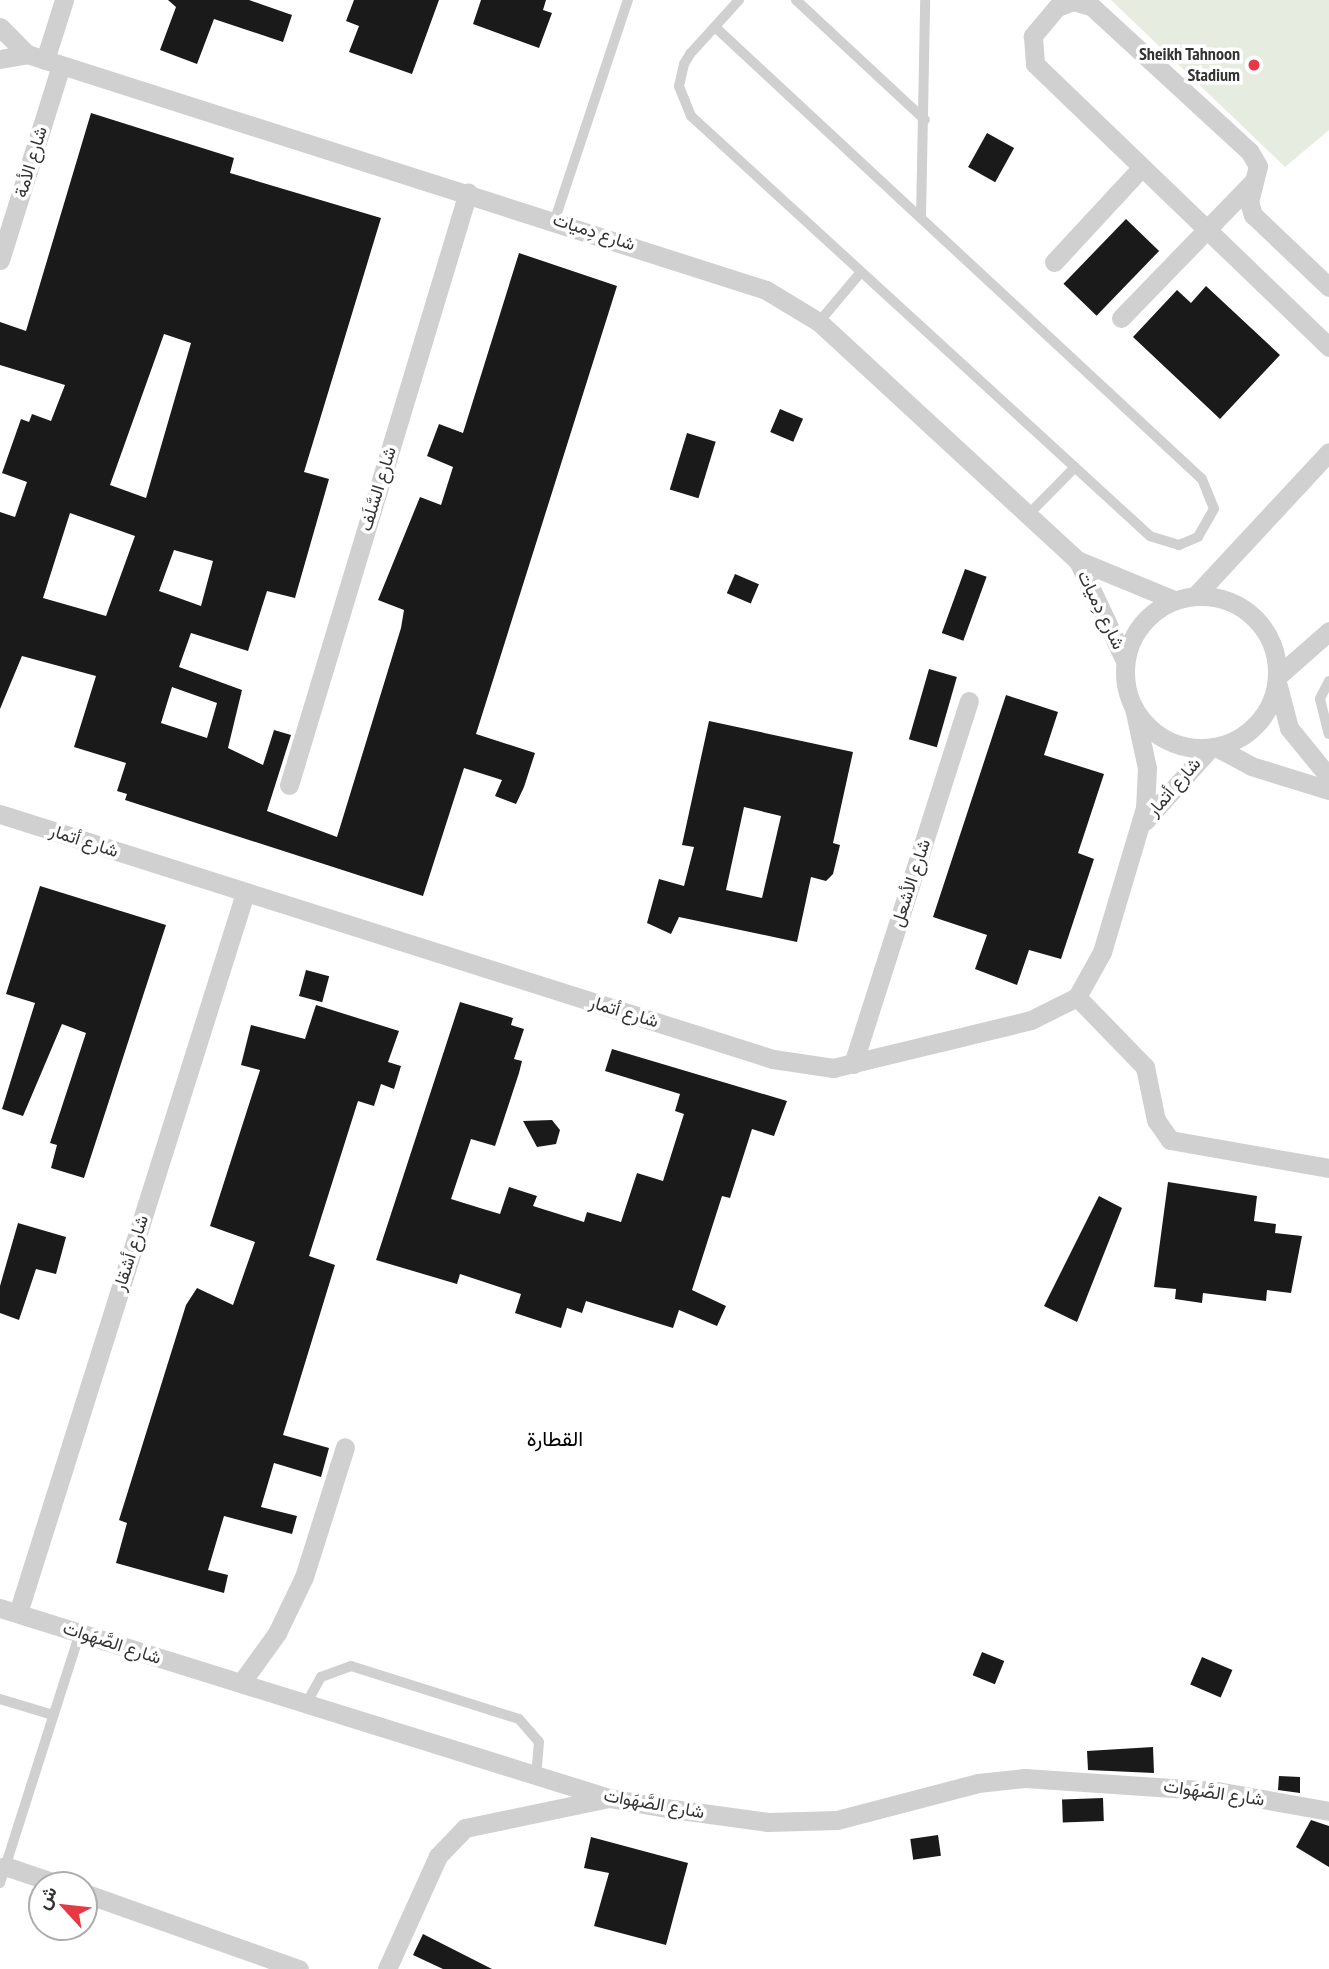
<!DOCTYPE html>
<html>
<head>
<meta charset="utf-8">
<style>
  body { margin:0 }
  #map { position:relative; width:1329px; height:1969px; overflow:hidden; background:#fff; font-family:"PT Sans Narrow",Vazirmatn,sans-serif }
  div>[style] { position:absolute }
  .green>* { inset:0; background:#e6ecdf }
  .building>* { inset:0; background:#1a1a1a; transform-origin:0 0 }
  .service>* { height:10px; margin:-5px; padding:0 5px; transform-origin:5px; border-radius:5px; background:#d0d0d0 }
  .minor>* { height:19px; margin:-9.5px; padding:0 9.5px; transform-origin:9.5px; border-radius:9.5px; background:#d0d0d0 }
  .minor>.ring { margin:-9.5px; padding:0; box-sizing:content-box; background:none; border:19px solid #d0d0d0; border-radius:50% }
  .dots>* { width:19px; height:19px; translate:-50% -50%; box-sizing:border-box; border:4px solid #fff; border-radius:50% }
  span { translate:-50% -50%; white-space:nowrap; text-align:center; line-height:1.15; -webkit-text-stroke:7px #fff; paint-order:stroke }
  .poi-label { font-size:18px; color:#333; font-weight:700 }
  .right { translate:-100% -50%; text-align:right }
  .street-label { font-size:18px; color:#333 }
  .quarter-label { font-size:21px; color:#000 }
  .north { position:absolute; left:28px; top:1871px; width:70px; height:70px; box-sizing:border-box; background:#fff; border:2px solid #adadad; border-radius:50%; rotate:297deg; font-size:19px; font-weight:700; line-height:28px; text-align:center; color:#333 }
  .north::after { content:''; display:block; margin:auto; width:24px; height:32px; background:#e63946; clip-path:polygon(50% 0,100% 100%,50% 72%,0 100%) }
</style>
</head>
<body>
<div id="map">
  <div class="green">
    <i style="clip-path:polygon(1111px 0,1329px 0,1329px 130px,1285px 167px)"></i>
  </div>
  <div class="building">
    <i style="clip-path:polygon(168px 0,249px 0,292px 15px,283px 42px,214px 19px,197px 64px,160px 50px,176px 7px)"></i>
    <i style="clip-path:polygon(354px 0,439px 0,412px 74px,349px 52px,359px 26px,346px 21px)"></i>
    <i style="clip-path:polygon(481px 0,546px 0,543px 10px,552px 13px,539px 48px,473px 24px)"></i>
    <i style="clip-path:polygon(evenodd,91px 113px,234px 158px,230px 173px,381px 218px,304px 472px,329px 479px,295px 598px,267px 591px,248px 651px,191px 633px,179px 667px,242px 690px,228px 748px,263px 765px,274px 730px,291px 735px,267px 811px,337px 837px,401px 628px,404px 610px,378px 600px,420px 497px,441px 505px,453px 467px,427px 456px,439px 424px,463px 433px,519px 253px,617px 286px,476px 734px,535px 753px,524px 787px,516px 804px,495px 796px,502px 780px,464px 768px,423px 896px,125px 800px,127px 794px,117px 791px,126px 763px,74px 747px,96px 676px,22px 656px,0 709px,0 512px,15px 517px,27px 482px,2px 473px,21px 419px,29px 422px,32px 414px,51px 421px,65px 385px,0 365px,0 322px,26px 331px,91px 113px,164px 334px,191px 343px,146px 498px,110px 485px,164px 334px,91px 113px,70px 513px,135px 536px,106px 616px,43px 598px,70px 513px,91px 113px,174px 550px,213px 561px,201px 606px,159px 591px,174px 550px,91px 113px,172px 687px,217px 703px,207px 738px,161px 723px,172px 687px)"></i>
    <i style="left:987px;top:133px;width:31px;height:39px;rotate:29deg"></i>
    <i style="left:1126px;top:219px;width:46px;height:90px;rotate:44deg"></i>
    <i style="clip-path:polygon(1206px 286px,1280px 355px,1220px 419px,1133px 337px,1177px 290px,1191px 303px)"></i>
    <i style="left:780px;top:409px;width:25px;height:25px;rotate:23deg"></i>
    <i style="left:687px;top:433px;width:30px;height:59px;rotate:17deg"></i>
    <i style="left:965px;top:569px;width:23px;height:68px;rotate:20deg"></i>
    <i style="left:735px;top:574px;width:26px;height:21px;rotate:23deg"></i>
    <i style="left:929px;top:669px;width:29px;height:73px;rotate:16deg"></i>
    <i style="clip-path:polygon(1006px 695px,1058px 712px,1044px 755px,1104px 774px,1078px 853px,1094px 859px,1061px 959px,1029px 950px,1017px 985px,975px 969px,987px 935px,933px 917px)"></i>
    <i style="clip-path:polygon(evenodd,709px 721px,853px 752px,833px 843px,840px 845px,833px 874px,826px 881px,811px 877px,797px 942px,679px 917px,671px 934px,647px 923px,659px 879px,684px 886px,694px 847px,682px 845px,709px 721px,744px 807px,781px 816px,762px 898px,726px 890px,744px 807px)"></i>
    <i style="clip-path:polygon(40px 886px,166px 925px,84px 1178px,51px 1168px,57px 1145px,50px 1143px,86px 1033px,62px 1024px,23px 1116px,2px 1109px,35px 1003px,6px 994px)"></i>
    <i style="left:306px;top:970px;width:24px;height:27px;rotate:15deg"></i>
    <i style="clip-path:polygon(460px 1002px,513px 1018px,511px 1025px,524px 1029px,514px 1059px,522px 1061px,519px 1073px,495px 1146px,471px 1139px,451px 1199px,480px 1208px,500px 1214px,509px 1187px,537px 1196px,533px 1206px,584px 1222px,587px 1212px,621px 1222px,637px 1173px,663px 1181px,684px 1114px,675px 1111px,680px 1094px,605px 1071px,612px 1049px,787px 1101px,774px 1136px,752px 1129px,730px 1198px,722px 1196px,692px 1290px,726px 1306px,717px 1326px,679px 1310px,673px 1328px,586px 1301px,582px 1313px,567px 1308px,561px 1328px,515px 1313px,521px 1294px,460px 1274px,457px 1284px,376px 1260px)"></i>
    <i style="clip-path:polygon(316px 1005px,399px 1031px,388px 1062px,401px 1066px,394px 1089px,381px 1084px,374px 1106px,358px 1101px,309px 1256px,335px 1265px,283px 1435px,329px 1448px,321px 1477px,274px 1463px,261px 1507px,297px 1516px,292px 1534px,224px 1516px,208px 1570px,228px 1575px,224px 1593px,116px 1563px,127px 1523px,119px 1520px,186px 1305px,197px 1288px,233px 1305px,255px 1242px,210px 1226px,260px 1070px,241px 1065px,251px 1025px,305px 1039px)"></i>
    <i style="clip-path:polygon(552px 1120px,560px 1130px,556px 1144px,537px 1147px,523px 1121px)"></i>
    <i style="clip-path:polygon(1168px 1182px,1257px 1196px,1254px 1221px,1276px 1224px,1275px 1233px,1302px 1236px,1291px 1293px,1267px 1290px,1266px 1301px,1203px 1293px,1202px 1303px,1175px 1299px,1176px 1289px,1154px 1287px)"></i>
    <i style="clip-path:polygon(1099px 1196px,1122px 1208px,1077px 1322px,1044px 1306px)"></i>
    <i style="clip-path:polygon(18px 1223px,66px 1237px,56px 1274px,36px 1269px,19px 1320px,0 1313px,0 1286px)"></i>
    <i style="left:982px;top:1652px;width:24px;height:25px;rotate:22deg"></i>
    <i style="left:1202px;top:1657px;width:33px;height:30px;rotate:23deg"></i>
    <i style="clip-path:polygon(1153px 1747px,1154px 1773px,1088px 1770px,1087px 1751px)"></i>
    <i style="clip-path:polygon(1279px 1776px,1300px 1777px,1300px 1793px,1278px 1790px)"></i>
    <i style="left:1103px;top:1798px;width:23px;height:41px;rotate:88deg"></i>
    <i style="clip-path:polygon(1311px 1820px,1329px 1826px,1329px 1867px,1296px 1847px)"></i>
    <i style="left:938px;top:1835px;width:21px;height:28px;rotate:82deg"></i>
    <i style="clip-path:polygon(591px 1837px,688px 1863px,666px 1945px,594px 1926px,609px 1873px,584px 1868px)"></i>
    <i style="clip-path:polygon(423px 1934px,492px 1969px,443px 1969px,413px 1955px)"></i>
  </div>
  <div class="service">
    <i style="left:796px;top:0;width:176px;rotate:42.9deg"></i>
    <i style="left:715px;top:27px;width:664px;rotate:42.87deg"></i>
    <i style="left:1202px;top:479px;width:32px;rotate:68deg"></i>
    <i style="left:1214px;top:509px;width:32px;rotate:120deg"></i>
    <i style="left:1198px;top:537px;width:21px;rotate:157deg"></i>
    <i style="left:1179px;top:545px;width:30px;rotate:-163deg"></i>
    <i style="left:1150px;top:536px;width:622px;rotate:-137.54deg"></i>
    <i style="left:691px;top:116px;width:32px;rotate:-112deg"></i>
    <i style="left:679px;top:86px;width:23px;rotate:-77deg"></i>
    <i style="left:684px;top:64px;width:12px;rotate:-59deg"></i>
    <i style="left:690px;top:54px;width:73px;rotate:-47.8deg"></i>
    <i style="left:921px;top:218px;width:218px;rotate:-88.9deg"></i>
    <i style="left:555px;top:219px;width:231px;rotate:-71.6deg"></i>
    <i style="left:819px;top:322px;width:65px;rotate:-50deg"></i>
    <i style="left:1028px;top:515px;width:67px;rotate:-45.6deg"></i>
    <i style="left:1329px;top:681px;width:20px;rotate:117deg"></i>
    <i style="left:1320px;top:699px;width:36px;rotate:76deg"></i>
    <i style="left:0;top:1699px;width:55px;rotate:16.8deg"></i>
    <i style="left:306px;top:1704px;width:31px;rotate:-61deg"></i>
    <i style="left:321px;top:1677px;width:32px;rotate:-20deg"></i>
    <i style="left:351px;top:1666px;width:176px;rotate:17.5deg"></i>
    <i style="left:519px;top:1719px;width:30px;rotate:49deg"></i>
    <i style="left:539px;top:1742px;width:33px;rotate:95deg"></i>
    <i style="left:0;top:1883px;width:262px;rotate:-72.3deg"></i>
  </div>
  <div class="minor">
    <i style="left:0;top:27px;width:38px;rotate:45deg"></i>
    <i style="left:27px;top:54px;width:776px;rotate:17.71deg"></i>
    <i style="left:766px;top:290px;width:62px;rotate:31.1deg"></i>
    <i style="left:819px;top:322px;width:351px;rotate:42.7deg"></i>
    <i style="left:1077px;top:560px;width:105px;rotate:22.4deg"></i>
    <i style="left:0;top:59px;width:27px;rotate:-10deg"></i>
    <i style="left:45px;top:60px;width:63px;rotate:-72.4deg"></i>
    <i style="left:0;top:260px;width:204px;rotate:-72.6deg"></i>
    <i style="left:1054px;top:262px;width:129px;rotate:-47.2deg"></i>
    <i style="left:1329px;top:287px;width:105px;rotate:-136.5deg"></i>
    <i style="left:1253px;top:215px;width:14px;rotate:-107deg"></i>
    <i style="left:1249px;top:202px;width:37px;rotate:-76deg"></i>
    <i style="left:1258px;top:166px;width:16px;rotate:-120deg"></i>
    <i style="left:1250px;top:152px;width:216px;rotate:-137.4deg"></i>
    <i style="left:1091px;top:6px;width:19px;rotate:-164deg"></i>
    <i style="left:1073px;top:1px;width:17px;rotate:159deg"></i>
    <i style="left:1057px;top:7px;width:38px;rotate:130deg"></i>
    <i style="left:1033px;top:36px;width:28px;rotate:86deg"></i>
    <i style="left:1035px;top:64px;width:408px;rotate:43.9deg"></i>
    <i style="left:1121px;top:318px;width:190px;rotate:-45.9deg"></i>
    <i style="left:1078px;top:561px;width:110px;rotate:64.8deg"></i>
    <i style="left:1196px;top:595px;width:195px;rotate:-47.1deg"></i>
    <i class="ring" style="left:1125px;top:596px;width:133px;height:133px"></i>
    <i style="left:1278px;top:676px;width:68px;rotate:-41.4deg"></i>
    <i style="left:1278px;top:686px;width:43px;rotate:75.3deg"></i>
    <i style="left:1289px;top:728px;width:63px;rotate:50.8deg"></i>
    <i style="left:1216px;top:747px;width:40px;rotate:28deg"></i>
    <i style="left:1251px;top:766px;width:82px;rotate:17.1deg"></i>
    <i style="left:289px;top:785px;width:619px;rotate:-73.2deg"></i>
    <i style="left:0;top:814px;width:811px;rotate:17.59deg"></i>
    <i style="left:773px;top:1059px;width:61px;rotate:8.5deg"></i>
    <i style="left:833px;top:1068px;width:204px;rotate:-13.6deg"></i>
    <i style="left:1031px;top:1020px;width:51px;rotate:-26.6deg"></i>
    <i style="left:1077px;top:997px;width:51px;rotate:-60.9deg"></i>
    <i style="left:1102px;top:952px;width:150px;rotate:-73.4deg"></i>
    <i style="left:1145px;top:808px;width:40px;rotate:-87.1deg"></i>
    <i style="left:1147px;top:768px;width:61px;rotate:-102.2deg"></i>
    <i style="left:1145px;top:821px;width:98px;rotate:-48.3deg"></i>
    <i style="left:1077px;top:997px;width:98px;rotate:45.8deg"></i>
    <i style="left:1145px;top:1067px;width:54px;rotate:78.3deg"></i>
    <i style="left:1156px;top:1120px;width:24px;rotate:55deg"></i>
    <i style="left:1170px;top:1140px;width:161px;rotate:10deg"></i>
    <i style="left:853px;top:1064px;width:381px;rotate:-72.3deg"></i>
    <i style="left:0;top:1608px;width:638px;rotate:17.33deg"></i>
    <i style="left:609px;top:1798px;width:65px;rotate:9.8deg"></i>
    <i style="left:673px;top:1809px;width:96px;rotate:7.8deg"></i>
    <i style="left:768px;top:1822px;width:69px;rotate:-1.7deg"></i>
    <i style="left:837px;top:1820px;width:146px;rotate:-14.7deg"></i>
    <i style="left:978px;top:1783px;width:47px;rotate:-6.1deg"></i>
    <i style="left:1025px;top:1778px;width:192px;rotate:3.9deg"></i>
    <i style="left:1217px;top:1791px;width:114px;rotate:10.1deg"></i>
    <i style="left:18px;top:1613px;width:755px;rotate:-72.5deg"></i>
    <i style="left:241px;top:1683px;width:62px;rotate:-54.2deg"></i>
    <i style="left:277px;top:1633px;width:62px;rotate:-64.3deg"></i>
    <i style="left:304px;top:1577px;width:136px;rotate:-72.5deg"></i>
    <i style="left:5px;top:1866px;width:59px;rotate:18.7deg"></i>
    <i style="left:84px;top:1893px;width:228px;rotate:19.5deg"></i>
    <i style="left:387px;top:1969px;width:124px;rotate:-65.7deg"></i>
    <i style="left:438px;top:1856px;width:39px;rotate:-46deg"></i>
    <i style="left:465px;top:1828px;width:147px;rotate:-11.8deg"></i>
  </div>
  <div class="dots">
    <i style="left:1254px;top:65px;background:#e63946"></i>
  </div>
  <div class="poi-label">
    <span class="right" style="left:1240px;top:65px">Sheikh Tahnoon<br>Stadium</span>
  </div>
  <div class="street-label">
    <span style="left:31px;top:162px;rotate:-73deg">شارع الأمة</span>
    <span style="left:594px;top:232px;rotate:18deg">شارع دِميات</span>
    <span style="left:378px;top:489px;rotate:-73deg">شارع السَّلَف</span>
    <span style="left:1101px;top:610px;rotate:64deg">شارع دِميات</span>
    <span style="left:1174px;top:787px;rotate:-49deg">شارع أتمار</span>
    <span style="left:84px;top:841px;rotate:18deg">شارع أتمار</span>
    <span style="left:911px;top:883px;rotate:-72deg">شارع الأشعل</span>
    <span style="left:624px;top:1012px;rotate:17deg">شارع أتمار</span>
    <span style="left:131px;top:1253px;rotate:-72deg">شارع أشقار</span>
    <span style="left:112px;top:1643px;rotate:18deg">شارع الصَّهَوات</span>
    <span style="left:1214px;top:1793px;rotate:8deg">شارع الصَّهَوات</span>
    <span style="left:654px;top:1804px;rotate:10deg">شارع الصَّهَوات</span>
  </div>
  <div class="quarter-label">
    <span style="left:555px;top:1439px">القطارة</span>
  </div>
  <div class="north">ش</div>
</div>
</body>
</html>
